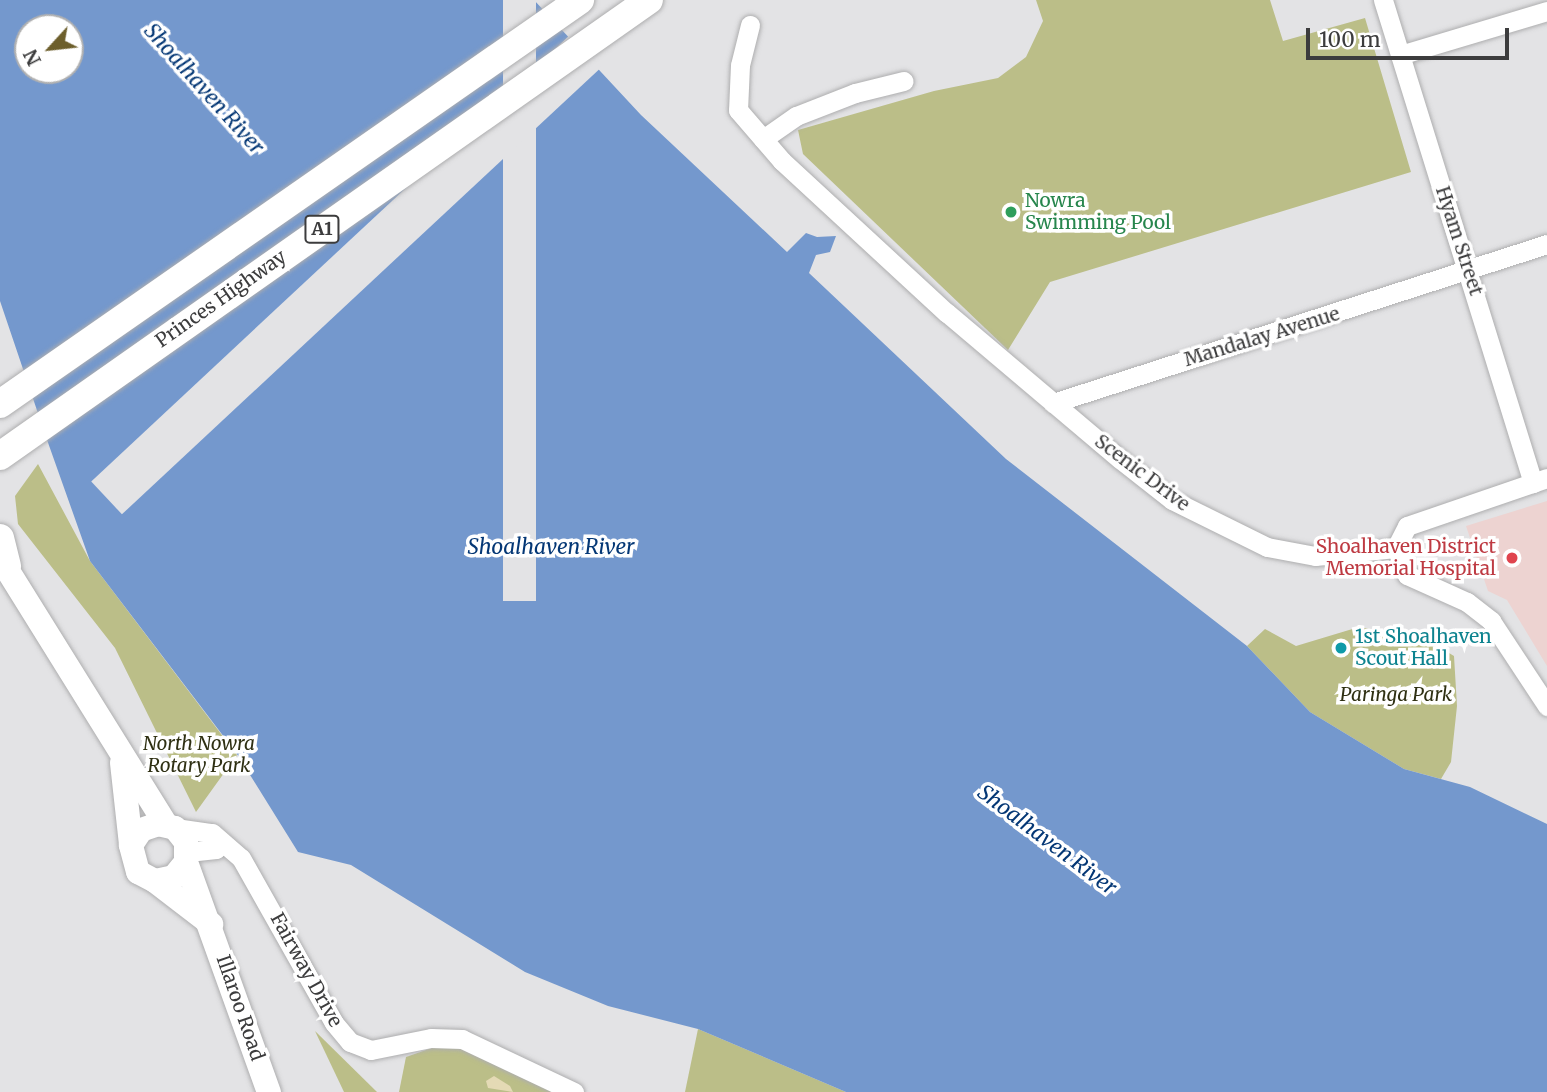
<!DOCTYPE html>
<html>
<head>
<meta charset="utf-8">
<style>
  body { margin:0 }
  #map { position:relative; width:1547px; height:1092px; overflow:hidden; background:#e3e3e5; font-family:Merriweather,serif }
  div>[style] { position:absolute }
  .medical>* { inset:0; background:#edd3d1 }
  .green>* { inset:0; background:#bbbe88 }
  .sand>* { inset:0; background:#e4dab5 }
  .water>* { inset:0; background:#7498cd }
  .pier>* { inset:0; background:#e3e3e5; transform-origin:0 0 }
  .roads { filter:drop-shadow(0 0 2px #aeaeaf) drop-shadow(0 0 2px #aeaeaf) }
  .minor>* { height:19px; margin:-9.5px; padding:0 9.5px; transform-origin:9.5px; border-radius:9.5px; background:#fff }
  .major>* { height:24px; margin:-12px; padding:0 12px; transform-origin:12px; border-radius:12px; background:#fff }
  .highway>* { height:28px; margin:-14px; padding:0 14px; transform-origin:14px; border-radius:14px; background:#fff }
  .dots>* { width:19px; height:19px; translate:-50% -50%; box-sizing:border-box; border:4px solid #fff; border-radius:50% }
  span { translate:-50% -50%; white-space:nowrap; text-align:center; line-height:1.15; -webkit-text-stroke:7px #fff; paint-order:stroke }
  .shield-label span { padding:2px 5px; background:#fff; border:2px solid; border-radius:5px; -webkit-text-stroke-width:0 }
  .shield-label { font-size:18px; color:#3c3c3d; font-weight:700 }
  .leisure-label { font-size:19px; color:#27864d }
  .left { translate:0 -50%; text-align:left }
  .street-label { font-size:19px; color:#3c3c3d }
  .health-label { font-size:19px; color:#be3a42 }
  .right { translate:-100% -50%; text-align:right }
  .culture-label { font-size:19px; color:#0d838f }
  .park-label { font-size:19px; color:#2f3013; font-style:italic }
  .water-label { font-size:21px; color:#043775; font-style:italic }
  .north { position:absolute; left:14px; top:14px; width:70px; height:70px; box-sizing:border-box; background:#fff; border:2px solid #b1b1b1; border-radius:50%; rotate:243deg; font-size:19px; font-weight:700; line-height:28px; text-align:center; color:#3c3c3d }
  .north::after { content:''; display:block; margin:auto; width:24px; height:32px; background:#6d5f2c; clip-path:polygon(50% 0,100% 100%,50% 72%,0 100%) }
  .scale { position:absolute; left:1306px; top:28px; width:203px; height:32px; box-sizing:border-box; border:4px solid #3c3c3d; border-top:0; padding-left:9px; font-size:21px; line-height:24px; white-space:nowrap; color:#3c3c3d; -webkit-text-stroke:5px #fff; paint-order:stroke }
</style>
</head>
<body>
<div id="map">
  <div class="medical">
    <i style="clip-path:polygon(1547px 501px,1547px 666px,1507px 600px,1488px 591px,1466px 526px)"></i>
  </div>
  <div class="green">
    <i style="clip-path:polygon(1036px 0,1270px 0,1283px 41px,1365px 18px,1411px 172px,1050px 282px,1008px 350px,803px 154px,798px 130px,934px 91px,998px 78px,1026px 57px,1043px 21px)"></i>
    <i style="clip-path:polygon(38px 464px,90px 561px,237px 755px,196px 812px,115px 648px,18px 524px,15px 496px)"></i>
    <i style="clip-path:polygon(1359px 627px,1429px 641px,1454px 656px,1457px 706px,1451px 762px,1441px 779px,1404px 769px,1310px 712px,1247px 646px,1265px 629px,1296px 646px)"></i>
    <i style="clip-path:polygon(698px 1029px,846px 1092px,685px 1092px)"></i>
    <i style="clip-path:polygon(315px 1031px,377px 1092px,344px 1092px)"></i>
    <i style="clip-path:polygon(446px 1043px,483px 1052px,562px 1092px,399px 1092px,406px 1057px)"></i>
  </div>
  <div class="sand">
    <i style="clip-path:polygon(494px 1076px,510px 1086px,513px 1092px,488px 1088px,486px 1081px)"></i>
  </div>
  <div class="water">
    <i style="clip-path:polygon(evenodd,0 0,534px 0,641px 115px,787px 252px,806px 233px,817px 237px,836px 236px,830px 252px,816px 255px,809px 273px,1006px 459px,1247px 646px,1310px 712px,1404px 769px,1470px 787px,1547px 824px,1547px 1092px,846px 1092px,698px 1029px,608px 1006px,525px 972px,351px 865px,298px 852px,237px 754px,90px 561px,46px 437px,0 301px,0 0,28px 28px,70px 28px,70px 70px,28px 70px,28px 28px)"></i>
  </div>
  <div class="pier">
    <i style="left:503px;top:0;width:33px;height:601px"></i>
    <i style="left:571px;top:34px;width:45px;height:656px;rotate:47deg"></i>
  </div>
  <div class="roads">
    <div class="minor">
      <i style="left:1383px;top:0;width:506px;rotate:72.75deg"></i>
      <i style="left:750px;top:25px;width:41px;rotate:104deg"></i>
      <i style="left:740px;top:65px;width:45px;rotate:92.5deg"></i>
      <i style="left:738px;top:110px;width:67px;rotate:49.2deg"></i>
      <i style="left:782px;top:161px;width:224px;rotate:42.7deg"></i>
      <i style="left:947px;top:313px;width:226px;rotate:40.2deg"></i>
      <i style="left:1120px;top:459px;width:66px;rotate:38.3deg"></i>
      <i style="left:1172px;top:500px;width:106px;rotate:26.3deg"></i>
      <i style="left:1267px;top:547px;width:49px;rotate:10.6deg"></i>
      <i style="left:1315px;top:556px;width:81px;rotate:-5.6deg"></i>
      <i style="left:1400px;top:55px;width:153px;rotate:-16.7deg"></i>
      <i style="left:763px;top:139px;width:40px;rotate:-34.9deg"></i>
      <i style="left:796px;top:116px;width:63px;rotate:-21.3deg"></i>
      <i style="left:855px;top:93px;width:50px;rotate:-13.8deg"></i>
      <i style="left:1053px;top:403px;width:519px;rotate:-17.84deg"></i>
      <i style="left:1547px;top:478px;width:148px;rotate:161.1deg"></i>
      <i style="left:1407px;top:526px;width:25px;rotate:117deg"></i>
      <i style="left:1396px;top:548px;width:29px;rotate:68deg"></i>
      <i style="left:1407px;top:575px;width:66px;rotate:24.2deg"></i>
      <i style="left:1467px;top:602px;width:31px;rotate:38deg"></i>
      <i style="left:1491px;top:621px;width:102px;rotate:56.6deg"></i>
      <i style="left:175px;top:828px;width:37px;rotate:8deg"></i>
      <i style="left:212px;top:833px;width:38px;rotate:41deg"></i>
      <i style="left:241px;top:858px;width:189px;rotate:60.6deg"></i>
      <i style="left:334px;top:1023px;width:25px;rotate:50deg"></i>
      <i style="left:350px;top:1042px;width:22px;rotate:21deg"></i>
      <i style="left:371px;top:1050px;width:61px;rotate:-11.3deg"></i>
      <i style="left:431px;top:1038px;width:31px;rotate:2deg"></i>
      <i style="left:462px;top:1039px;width:124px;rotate:25.3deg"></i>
      <i style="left:188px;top:852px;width:28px;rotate:-6deg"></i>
      <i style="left:216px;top:849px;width:9px;rotate:-58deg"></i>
    </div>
    <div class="major">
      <i style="left:0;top:558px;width:314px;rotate:58.1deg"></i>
      <i style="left:122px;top:763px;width:82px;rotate:83.7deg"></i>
      <i style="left:186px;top:862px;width:19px;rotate:129deg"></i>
      <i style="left:174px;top:877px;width:19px;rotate:168deg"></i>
      <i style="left:155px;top:881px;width:19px;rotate:-152deg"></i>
      <i style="left:138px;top:872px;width:28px;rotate:-105deg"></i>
      <i style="left:131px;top:845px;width:18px;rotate:-56deg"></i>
      <i style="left:141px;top:830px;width:18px;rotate:-19deg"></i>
      <i style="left:158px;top:824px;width:17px;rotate:13deg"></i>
      <i style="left:175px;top:828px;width:18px;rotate:52deg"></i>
      <i style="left:186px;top:842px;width:20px;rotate:90deg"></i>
      <i style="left:186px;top:862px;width:245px;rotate:70.2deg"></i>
      <i style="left:155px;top:881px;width:71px;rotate:37.5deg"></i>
    </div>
    <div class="highway">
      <i style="left:0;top:404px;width:707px;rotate:-34.86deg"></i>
      <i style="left:0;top:456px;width:793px;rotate:-35.09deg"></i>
      <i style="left:0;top:538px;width:29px;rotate:76deg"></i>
    </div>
  </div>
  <div class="dots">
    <i style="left:1011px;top:212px;background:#2e9e5b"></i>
    <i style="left:1512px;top:558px;background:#e0444e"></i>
    <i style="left:1341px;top:648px;background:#0f9aa8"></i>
  </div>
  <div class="shield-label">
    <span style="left:322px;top:229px">A1</span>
  </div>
  <div class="leisure-label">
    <span class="left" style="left:1025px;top:212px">Nowra<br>Swimming Pool</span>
  </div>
  <div class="street-label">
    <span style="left:1459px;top:241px;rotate:72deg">Hyam Street</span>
    <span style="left:221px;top:299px;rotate:-35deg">Princes Highway</span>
    <span style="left:1262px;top:337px;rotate:-17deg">Mandalay Avenue</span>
    <span style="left:1142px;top:473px;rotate:37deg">Scenic Drive</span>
    <span style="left:306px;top:970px;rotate:61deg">Fairway Drive</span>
    <span style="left:240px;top:1008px;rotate:71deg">Illaroo Road</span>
  </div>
  <div class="health-label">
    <span class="right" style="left:1496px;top:558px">Shoalhaven District<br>Memorial Hospital</span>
  </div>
  <div class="culture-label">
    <span class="left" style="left:1355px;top:648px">1st Shoalhaven<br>Scout Hall</span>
  </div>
  <div class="park-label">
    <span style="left:1396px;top:695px">Paringa Park</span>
    <span style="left:199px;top:755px">North Nowra<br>Rotary Park</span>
  </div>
  <div class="water-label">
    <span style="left:204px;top:89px;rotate:48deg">Shoalhaven River</span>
    <span style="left:551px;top:547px">Shoalhaven River</span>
    <span style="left:1047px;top:840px;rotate:37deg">Shoalhaven River</span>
  </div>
  <div class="north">N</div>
  <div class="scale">100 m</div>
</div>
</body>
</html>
